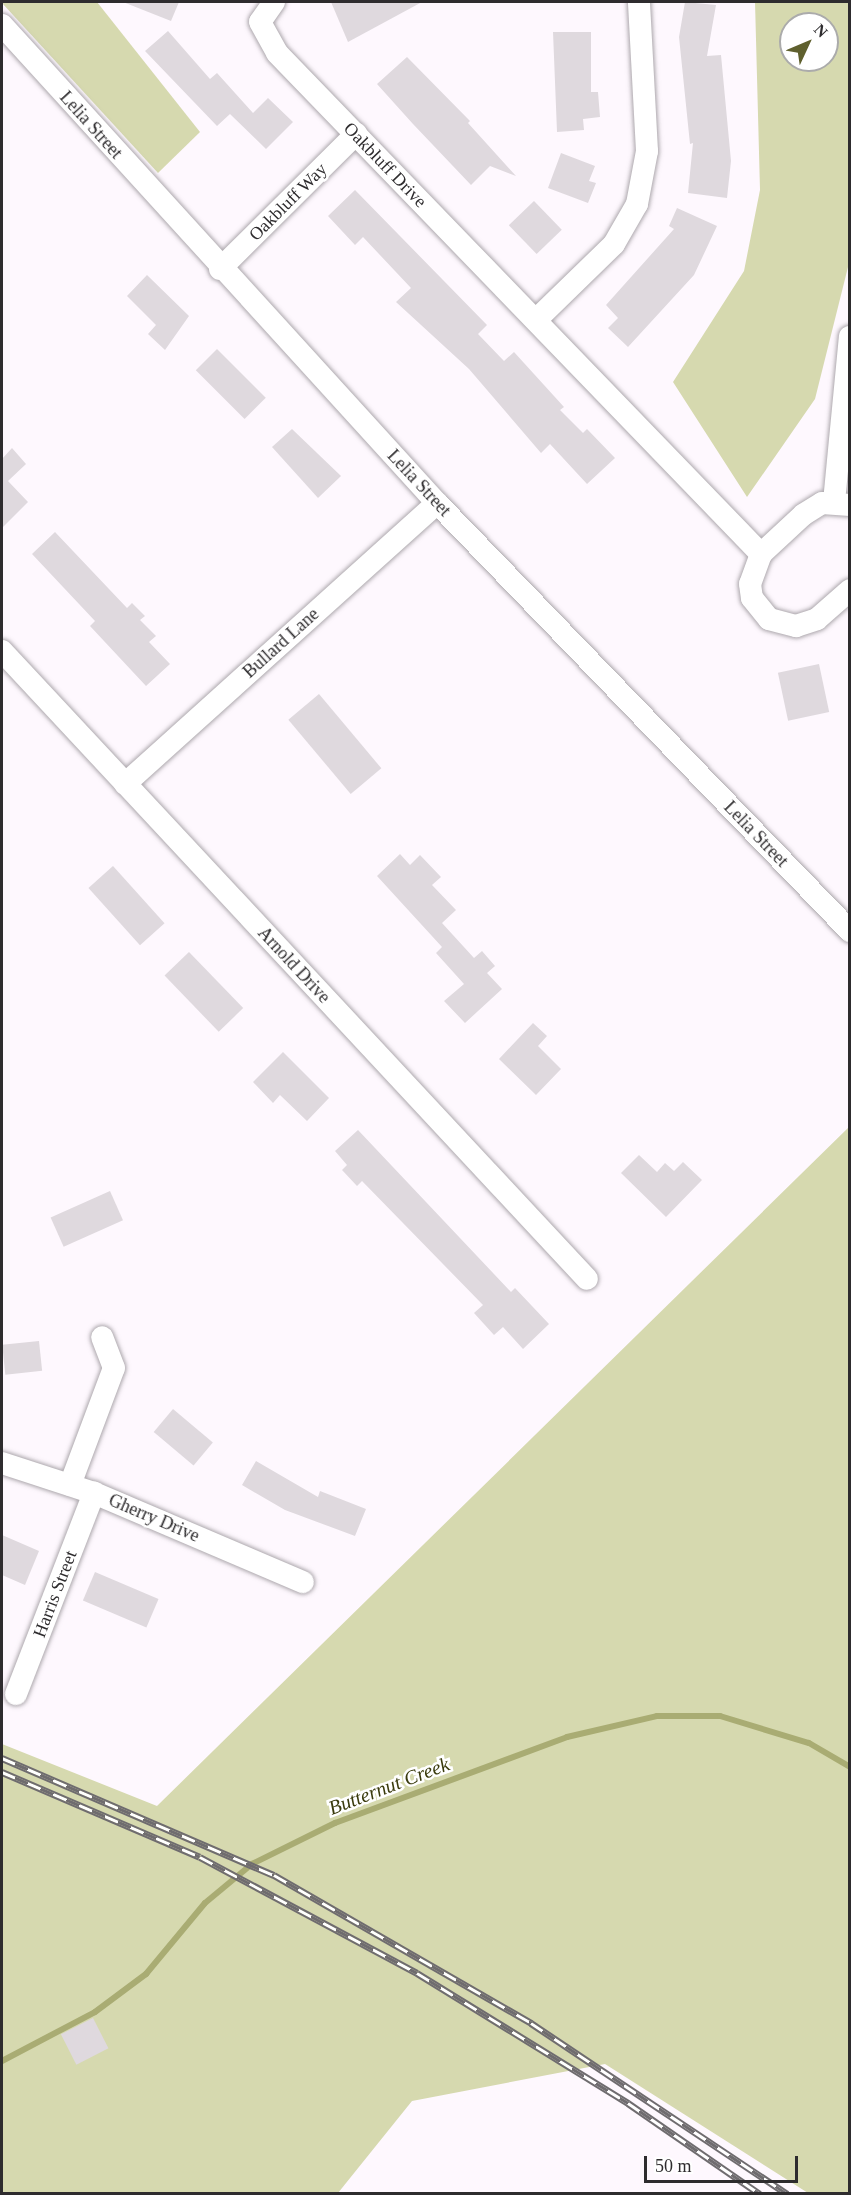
<!DOCTYPE html>
<html>
<head>
<meta charset="utf-8">
<style>
  body { margin:0 }
  #map { position:relative; width:851px; height:2195px; overflow:hidden; background:#fef8fe; font-family:"Times New Roman",serif }
  div>[style] { position:absolute }
  .green>* { inset:0; background:#d6d9af }
  .stream>* { height:6px; margin:-3px; padding:0 3px; transform-origin:3px; border-radius:3px; background:#a9ac73 }
  .building>* { inset:0; background:#dfd9de; transform-origin:0 0 }
  .roads { filter:drop-shadow(0 0 2px #ada8ad) drop-shadow(0 0 2px #ada8ad) }
  .minor>* { height:22px; margin:-11px; padding:0 11px; transform-origin:11px; border-radius:11px; background:#fff }
  .rail>* { height:7px; margin-top:-3.5px; transform-origin:0; background:repeating-linear-gradient(90deg,#fff 0 14px,#6f6c6f 0 28px); box-sizing:border-box; border-block:2px solid #6f6c6f }
  span { translate:-50% -50%; white-space:nowrap; text-align:center; line-height:1.15; -webkit-text-stroke:5px #fff; paint-order:stroke }
  .street-label { font-size:18px; color:#2e2c2e }
  .water-label { font-size:20px; color:#3a3b0d; font-style:italic }
  .frame { position:absolute; inset:0; border:3px solid #2e2c2e; pointer-events:none }
  .north { position:absolute; left:779px; top:12px; width:60px; height:60px; box-sizing:border-box; background:#fff; border:2px solid #ababab; border-radius:50%; rotate:46deg; font-size:16px; font-weight:700; line-height:24px; text-align:center; color:#2e2c2e }
  .north::after { content:''; display:block; margin:auto; width:21px; height:27px; background:#5f602e; clip-path:polygon(50% 0,100% 100%,50% 72%,0 100%) }
  .scale { position:absolute; left:644px; top:2156px; width:154px; height:27px; box-sizing:border-box; border:3px solid #2e2c2e; border-top:0; padding-left:8px; font-size:18px; line-height:21px; white-space:nowrap; color:#2e2c2e; -webkit-text-stroke:4px #fff; paint-order:stroke }
</style>
</head>
<body>
<div id="map">
  <div class="green">
    <i style="clip-path:polygon(97px 2px,200px 132px,158px 173px,2px 3px)"></i>
    <i style="clip-path:polygon(evenodd,755px 2px,849px 2px,850px 259px,815px 399px,747px 497px,673px 382px,744px 271px,760px 190px,755px 2px,791px 24px,827px 24px,827px 60px,791px 60px,791px 24px)"></i>
    <i style="clip-path:polygon(849px 1127px,849px 2193px,808px 2193px,605px 2064px,412px 2101px,338px 2193px,2px 2193px,2px 1744px,157px 1806px)"></i>
  </div>
  <div class="stream">
    <i style="left:2px;top:2061px;width:105px;rotate:-27.8deg"></i>
    <i style="left:95px;top:2012px;width:64px;rotate:-36.7deg"></i>
    <i style="left:146px;top:1974px;width:92px;rotate:-50.3deg"></i>
    <i style="left:205px;top:1903px;width:61px;rotate:-39.7deg"></i>
    <i style="left:252px;top:1864px;width:93px;rotate:-26.3deg"></i>
    <i style="left:335px;top:1823px;width:247px;rotate:-20.3deg"></i>
    <i style="left:567px;top:1737px;width:92px;rotate:-13.1deg"></i>
    <i style="left:657px;top:1716px;width:63px"></i>
    <i style="left:720px;top:1716px;width:93px;rotate:16.9deg"></i>
    <i style="left:809px;top:1743px;width:48px;rotate:30.3deg"></i>
  </div>
  <div class="building">
    <i style="clip-path:polygon(123px 2px,179px 2px,171px 21px)"></i>
    <i style="clip-path:polygon(331px 2px,422px 2px,348px 42px)"></i>
    <i style="clip-path:polygon(685px 2px,716px 5px,707px 56px,721px 55px,731px 161px,727px 198px,688px 193px,693px 143px,690px 144px,679px 37px)"></i>
    <i style="clip-path:polygon(168px 31px,210px 79px,217px 73px,253px 113px,268px 98px,293px 122px,266px 149px,230px 114px,217px 126px,145px 51px)"></i>
    <i style="clip-path:polygon(553px 32px,591px 32px,591px 92px,598px 92px,600px 117px,583px 119px,584px 130px,557px 132px)"></i>
    <i style="clip-path:polygon(407px 57px,470px 121px,468px 123px,516px 176px,490px 166px,471px 185px,413px 124px,377px 84px)"></i>
    <i style="clip-path:polygon(561px 153px,595px 166px,589px 181px,596px 183px,588px 203px,548px 188px)"></i>
    <i style="clip-path:polygon(355px 190px,487px 325px,478px 334px,504px 361px,514px 352px,564px 407px,560px 410px,583px 433px,587px 429px,615px 458px,587px 484px,550px 444px,541px 453px,469px 369px,396px 302px,411px 288px,363px 237px,355px 245px,328px 216px)"></i>
    <i style="left:534px;top:201px;width:40px;height:35px;rotate:46deg"></i>
    <i style="clip-path:polygon(677px 208px,717px 226px,694px 275px,628px 347px,608px 328px,618px 318px,606px 305px,674px 229px,669px 226px)"></i>
    <i style="clip-path:polygon(147px 275px,189px 316px,165px 350px,148px 334px,156px 325px,127px 296px)"></i>
    <i style="left:217px;top:349px;width:69px;height:30px;rotate:45deg"></i>
    <i style="clip-path:polygon(292px 429px,341px 476px,318px 498px,272px 447px)"></i>
    <i style="clip-path:polygon(12px 448px,26px 464px,8px 481px,28px 502px,2px 528px,2px 459px)"></i>
    <i style="clip-path:polygon(55px 532px,127px 608px,132px 603px,145px 616px,140px 620px,156px 636px,149px 642px,170px 664px,146px 686px,90px 626px,95px 621px,32px 554px)"></i>
    <i style="left:819px;top:664px;width:49px;height:42px;rotate:78deg"></i>
    <i style="left:319px;top:694px;width:97px;height:40px;rotate:50deg"></i>
    <i style="clip-path:polygon(400px 854px,410px 865px,420px 855px,441px 877px,432px 885px,456px 910px,442px 923px,474px 958px,482px 951px,495px 966px,487px 973px,502px 989px,465px 1023px,444px 1001px,464px 984px,436px 953px,442px 947px,377px 876px)"></i>
    <i style="left:113px;top:866px;width:77px;height:33px;rotate:48deg"></i>
    <i style="left:189px;top:952px;width:78px;height:34px;rotate:46deg"></i>
    <i style="clip-path:polygon(533px 1023px,547px 1036px,538px 1046px,561px 1069px,536px 1095px,499px 1059px)"></i>
    <i style="clip-path:polygon(283px 1052px,329px 1098px,307px 1121px,280px 1095px,273px 1103px,253px 1082px)"></i>
    <i style="clip-path:polygon(358px 1130px,511px 1292px,515px 1288px,549px 1324px,523px 1349px,503px 1327px,494px 1335px,474px 1313px,483px 1305px,362px 1181px,357px 1186px,342px 1170px,347px 1165px,335px 1151px)"></i>
    <i style="clip-path:polygon(639px 1155px,657px 1172px,665px 1163px,674px 1171px,683px 1162px,702px 1180px,666px 1217px,621px 1173px)"></i>
    <i style="left:110px;top:1191px;width:32px;height:65px;rotate:66deg"></i>
    <i style="left:39px;top:1341px;width:30px;height:37px;rotate:84deg"></i>
    <i style="left:173px;top:1409px;width:52px;height:30px;rotate:40deg"></i>
    <i style="clip-path:polygon(256px 1461px,318px 1497px,320px 1491px,366px 1509px,355px 1536px,285px 1510px,242px 1485px)"></i>
    <i style="clip-path:polygon(2px 1535px,39px 1551px,25px 1585px,2px 1575px)"></i>
    <i style="left:95px;top:1572px;width:69px;height:31px;rotate:23deg"></i>
    <i style="left:93px;top:2018px;width:34px;height:36px;rotate:63deg"></i>
  </div>
  <div class="roads">
    <div class="minor">
      <i style="left:274px;top:2px;width:24px;rotate:125deg"></i>
      <i style="left:260px;top:22px;width:35px;rotate:61deg"></i>
      <i style="left:277px;top:53px;width:697px;rotate:45.99deg"></i>
      <i style="left:2px;top:25px;width:646px;rotate:47.7deg"></i>
      <i style="left:437px;top:503px;width:595px;rotate:46.02deg"></i>
      <i style="left:220px;top:269px;width:192px;rotate:-44.8deg"></i>
      <i style="left:537px;top:319px;width:107px;rotate:-44.2deg"></i>
      <i style="left:614px;top:244px;width:46px;rotate:-60.1deg"></i>
      <i style="left:637px;top:204px;width:54px;rotate:-79.3deg"></i>
      <i style="left:647px;top:151px;width:149px;rotate:-93.1deg"></i>
      <i style="left:834px;top:502px;width:166px;rotate:-84.5deg"></i>
      <i style="left:850px;top:505px;width:28px;rotate:-176deg"></i>
      <i style="left:822px;top:503px;width:22px;rotate:148deg"></i>
      <i style="left:803px;top:515px;width:57px;rotate:137.1deg"></i>
      <i style="left:761px;top:554px;width:32px;rotate:110deg"></i>
      <i style="left:750px;top:584px;width:14px;rotate:82deg"></i>
      <i style="left:752px;top:598px;width:27px;rotate:51deg"></i>
      <i style="left:769px;top:619px;width:28px;rotate:15deg"></i>
      <i style="left:796px;top:626px;width:22px;rotate:-18deg"></i>
      <i style="left:817px;top:619px;width:44px;rotate:-41.3deg"></i>
      <i style="left:2px;top:651px;width:858px;rotate:47.03deg"></i>
      <i style="left:125px;top:784px;width:420px;rotate:-42deg"></i>
      <i style="left:2px;top:1463px;width:97px;rotate:18.1deg"></i>
      <i style="left:94px;top:1493px;width:227px;rotate:23.1deg"></i>
      <i style="left:70px;top:1485px;width:125px;rotate:-69.4deg"></i>
      <i style="left:114px;top:1368px;width:33px;rotate:-111deg"></i>
      <i style="left:16px;top:1694px;width:216px;rotate:-68.8deg"></i>
    </div>
  </div>
  <div class="rail">
    <i style="left:2px;top:1758px;width:296px;rotate:23.3deg"></i>
    <i style="left:274px;top:1875px;width:297px;rotate:29.9deg"></i>
    <i style="left:531px;top:2023px;width:308px;rotate:33.7deg"></i>
    <i style="left:2px;top:1772px;width:215px;rotate:23.2deg"></i>
    <i style="left:200px;top:1857px;width:246px;rotate:28.1deg"></i>
    <i style="left:417px;top:1973px;width:248px;rotate:31.6deg"></i>
    <i style="left:628px;top:2103px;width:160px;rotate:34.6deg"></i>
  </div>
  <div class="street-label">
    <span style="left:91px;top:125px;rotate:48deg">Lelia Street</span>
    <span style="left:385px;top:165px;rotate:46deg">Oakbluff Drive</span>
    <span style="left:288px;top:202px;rotate:-45deg">Oakbluff Way</span>
    <span style="left:419px;top:483px;rotate:47deg">Lelia Street</span>
    <span style="left:281px;top:643px;rotate:-42deg">Bullard Lane</span>
    <span style="left:756px;top:834px;rotate:46deg">Lelia Street</span>
    <span style="left:294px;top:965px;rotate:47deg">Arnold Drive</span>
    <span style="left:154px;top:1518px;rotate:23deg">Gherry Drive</span>
    <span style="left:55px;top:1594px;rotate:-69deg">Harris Street</span>
  </div>
  <div class="water-label">
    <span style="left:389px;top:1786px;rotate:-21deg">Butternut Creek</span>
  </div>
  <div class="frame"></div>
  <div class="north">N</div>
  <div class="scale">50 m</div>
</div>
</body>
</html>
